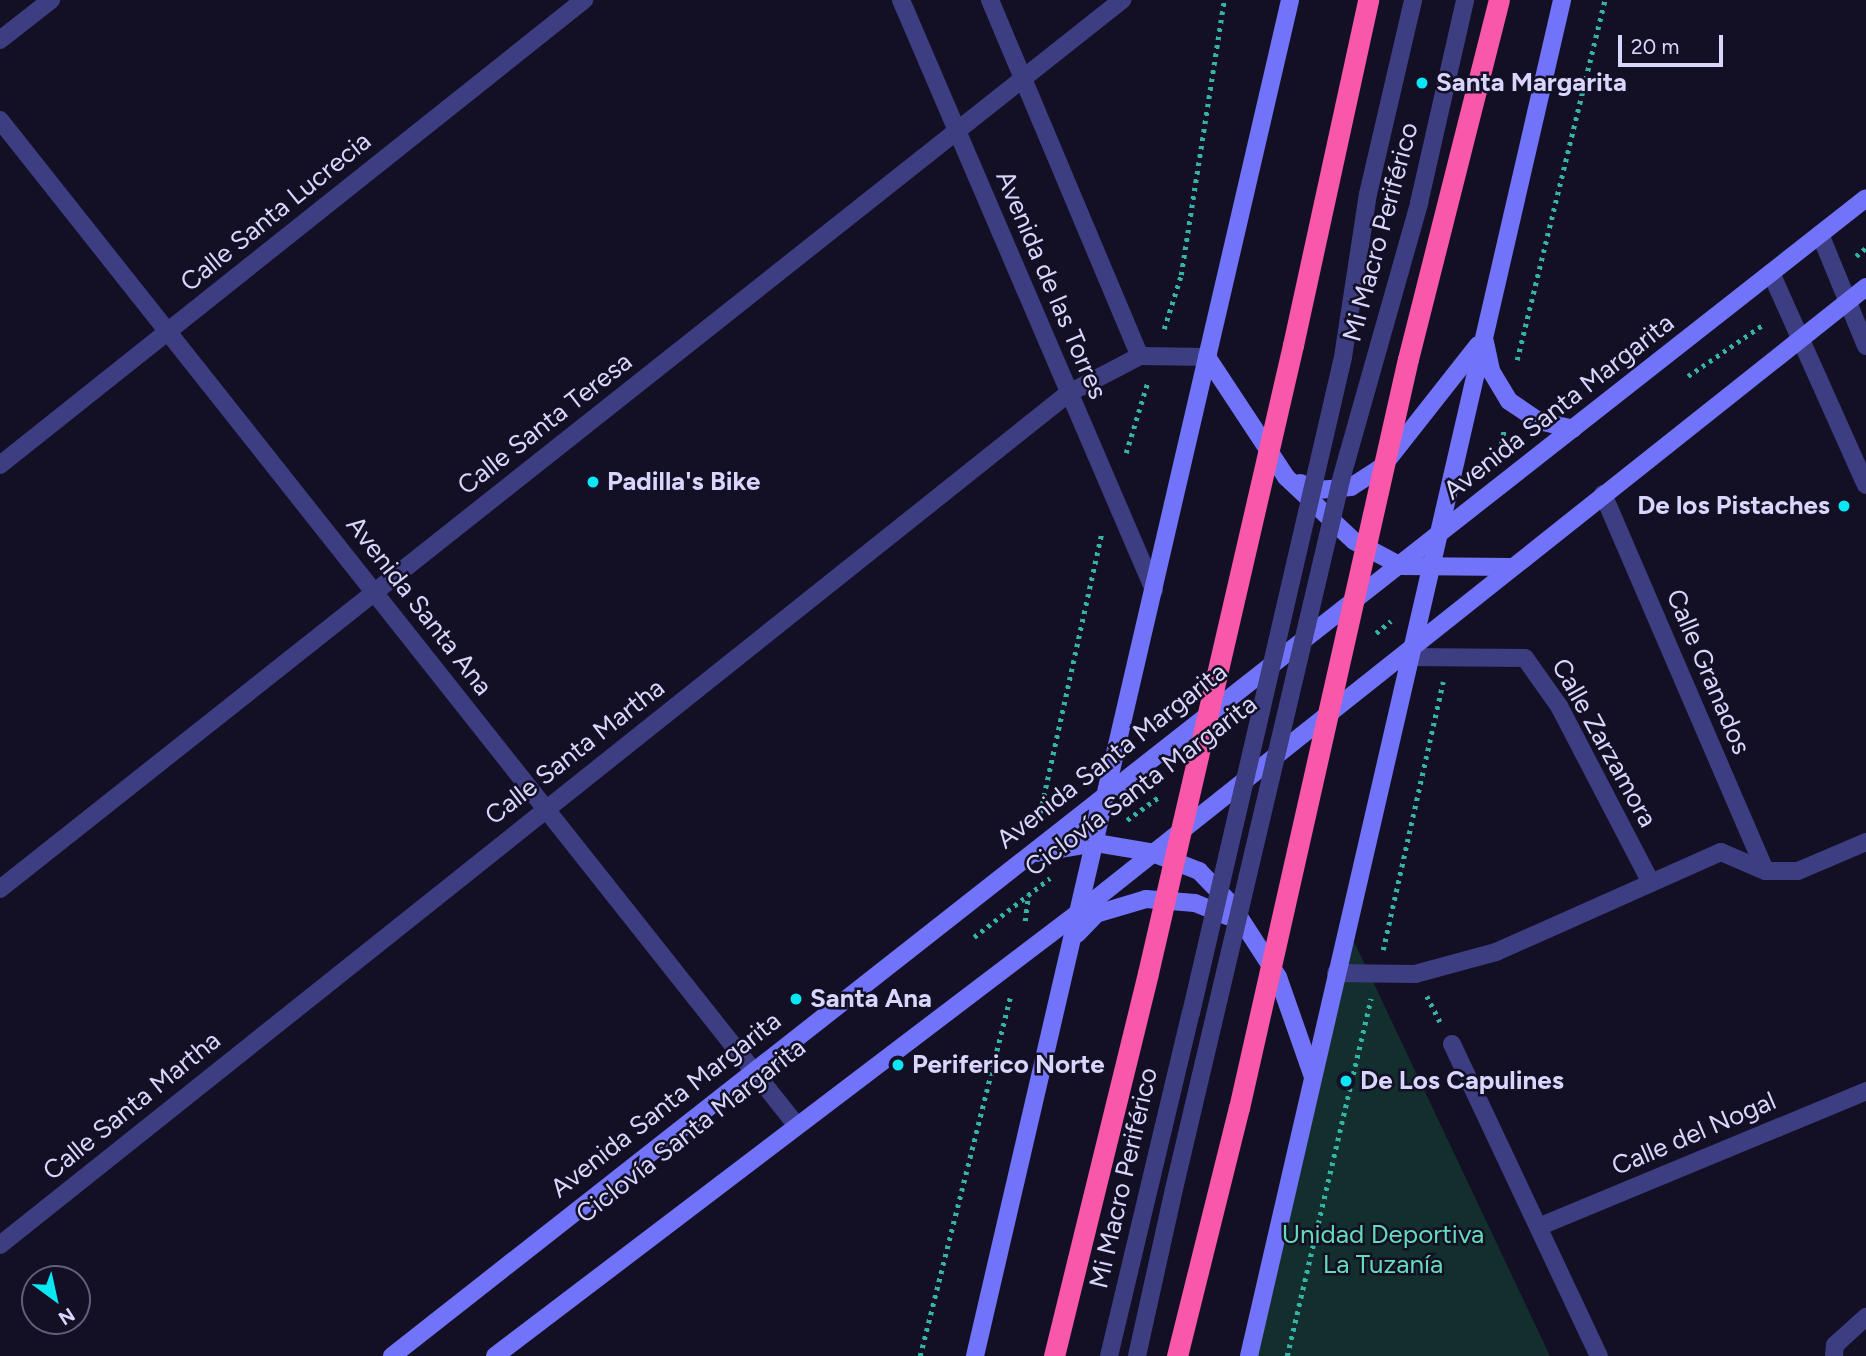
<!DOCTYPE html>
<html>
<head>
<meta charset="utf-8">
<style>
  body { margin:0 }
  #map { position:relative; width:1866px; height:1356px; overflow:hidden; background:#131025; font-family:Figtree,sans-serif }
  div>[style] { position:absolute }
  .green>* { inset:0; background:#132f2d }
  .path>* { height:4.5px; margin-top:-2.25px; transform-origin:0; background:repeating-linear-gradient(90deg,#35b3a7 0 3.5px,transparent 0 8.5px) }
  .service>* { height:18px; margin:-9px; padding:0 9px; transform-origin:9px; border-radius:9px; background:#3d3d82 }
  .pedestrian>* { height:18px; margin:-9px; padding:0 9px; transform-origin:9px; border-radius:9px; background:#3d3d82 }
  .minor>* { height:18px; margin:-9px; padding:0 9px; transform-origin:9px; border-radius:9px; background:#3d3d82 }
  .tertiary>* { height:18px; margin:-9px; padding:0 9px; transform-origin:9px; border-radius:9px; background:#3d3d82 }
  .secondary>* { height:18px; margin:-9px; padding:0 9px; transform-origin:9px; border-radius:9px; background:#7173f9 }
  .motorway>* { height:21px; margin:-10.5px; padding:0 10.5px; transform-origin:10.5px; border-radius:10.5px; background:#f857aa }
  .service-bridge>* { height:18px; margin:-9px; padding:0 9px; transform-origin:9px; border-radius:9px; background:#3d3d82 }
  .motorway-bridge>* { height:21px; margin:-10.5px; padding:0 10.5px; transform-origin:10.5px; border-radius:10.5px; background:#f857aa }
  .dots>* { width:19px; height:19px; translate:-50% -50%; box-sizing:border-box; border:4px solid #131025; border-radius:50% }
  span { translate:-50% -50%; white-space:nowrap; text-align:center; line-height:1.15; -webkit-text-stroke:5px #131025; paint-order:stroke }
  .poi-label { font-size:26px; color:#d9d6fd; font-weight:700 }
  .left { translate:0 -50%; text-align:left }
  .right { translate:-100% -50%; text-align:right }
  .street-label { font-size:26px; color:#d9d6fd }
  .park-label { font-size:26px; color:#65dbb9 }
  .north { position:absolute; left:21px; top:1265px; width:70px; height:70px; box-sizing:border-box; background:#131025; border:2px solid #625f7b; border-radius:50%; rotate:147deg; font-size:19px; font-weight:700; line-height:28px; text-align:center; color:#d9d6fd }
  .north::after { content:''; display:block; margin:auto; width:24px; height:32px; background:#0be6f5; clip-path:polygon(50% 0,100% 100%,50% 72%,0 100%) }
  .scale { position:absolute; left:1618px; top:35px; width:105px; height:32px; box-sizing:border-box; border:4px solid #d9d6fd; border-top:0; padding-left:9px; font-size:21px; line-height:24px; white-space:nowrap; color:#d9d6fd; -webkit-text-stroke:5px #131025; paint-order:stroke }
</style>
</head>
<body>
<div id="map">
  <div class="green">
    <i style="clip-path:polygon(1348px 929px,1550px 1356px,1250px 1356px)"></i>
  </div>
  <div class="path">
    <i style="left:1856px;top:256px;width:13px;rotate:-39deg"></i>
    <i style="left:1164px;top:329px;width:57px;rotate:-72.5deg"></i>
    <i style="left:1181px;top:275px;width:278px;rotate:-81.1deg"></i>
    <i style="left:1517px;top:360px;width:371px;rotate:-76.3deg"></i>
    <i style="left:1688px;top:376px;width:92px;rotate:-34.4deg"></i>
    <i style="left:1500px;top:452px;width:22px;rotate:-80deg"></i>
    <i style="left:1126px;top:453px;width:75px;rotate:-73deg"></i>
    <i style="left:1376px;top:633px;width:19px;rotate:-39deg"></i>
    <i style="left:1040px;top:813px;width:285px;rotate:-77.6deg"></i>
    <i style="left:1127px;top:820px;width:41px;rotate:-36deg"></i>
    <i style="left:1025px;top:921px;width:26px;rotate:-83deg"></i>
    <i style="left:974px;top:937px;width:96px;rotate:-37.8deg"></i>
    <i style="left:1383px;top:950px;width:275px;rotate:-77.4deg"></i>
    <i style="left:1427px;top:996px;width:30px;rotate:63deg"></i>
    <i style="left:920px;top:1356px;width:369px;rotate:-75.9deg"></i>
    <i style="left:1287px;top:1356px;width:367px;rotate:-76.8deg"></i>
  </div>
  <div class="service">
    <i style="left:1343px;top:357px;width:165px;rotate:-81.3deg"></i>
    <i style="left:1368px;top:194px;width:199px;rotate:-76.9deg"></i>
    <i style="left:1342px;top:476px;width:284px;rotate:-74.2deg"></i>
    <i style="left:1419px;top:203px;width:208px;rotate:-77.2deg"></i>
    <i style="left:1109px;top:1356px;width:353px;rotate:-76.6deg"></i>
    <i style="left:1137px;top:1356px;width:171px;rotate:-77.5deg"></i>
  </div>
  <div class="pedestrian">
    <i style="left:1603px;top:494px;width:410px;rotate:66.7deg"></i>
    <i style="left:1409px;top:657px;width:116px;rotate:0.5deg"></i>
    <i style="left:1525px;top:658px;width:59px;rotate:54.7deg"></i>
    <i style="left:1559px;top:706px;width:199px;rotate:62.5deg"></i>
    <i style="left:1336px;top:973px;width:79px;rotate:0.7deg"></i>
    <i style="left:1415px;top:974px;width:84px;rotate:-15.2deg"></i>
    <i style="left:1496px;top:952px;width:246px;rotate:-24deg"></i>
    <i style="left:1721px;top:852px;width:48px;rotate:23.4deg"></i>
    <i style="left:1765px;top:871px;width:33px"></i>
    <i style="left:1798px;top:871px;width:74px;rotate:-23.1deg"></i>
    <i style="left:1834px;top:1356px;width:11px;rotate:-85deg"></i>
    <i style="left:1835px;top:1345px;width:42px;rotate:-42.1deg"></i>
  </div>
  <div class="minor">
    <i style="left:901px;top:0;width:642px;rotate:66.79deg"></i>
    <i style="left:990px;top:0;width:386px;rotate:67.2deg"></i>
    <i style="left:0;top:40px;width:65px;rotate:-38.1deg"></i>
    <i style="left:0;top:120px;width:1283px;rotate:51.61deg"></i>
    <i style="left:0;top:465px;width:747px;rotate:-38.53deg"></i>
    <i style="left:0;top:889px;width:1432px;rotate:-38.39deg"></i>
    <i style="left:1452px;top:1044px;width:345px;rotate:64.8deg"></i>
    <i style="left:1543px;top:1225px;width:350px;rotate:-22.5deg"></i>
    <i style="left:0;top:1245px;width:1367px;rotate:-38.56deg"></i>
    <i style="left:1069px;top:393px;width:80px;rotate:-27.5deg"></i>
    <i style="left:1140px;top:356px;width:67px;rotate:0.9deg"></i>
  </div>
  <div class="tertiary">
    <i style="left:1820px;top:234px;width:121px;rotate:67.7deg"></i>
    <i style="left:1771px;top:273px;width:232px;rotate:65.9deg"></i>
  </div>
  <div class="secondary">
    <i style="left:1485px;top:342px;width:30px;rotate:78deg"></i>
    <i style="left:1491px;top:371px;width:35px;rotate:59deg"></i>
    <i style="left:1509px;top:401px;width:36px;rotate:34deg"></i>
    <i style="left:1539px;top:421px;width:35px;rotate:13deg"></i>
    <i style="left:1207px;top:357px;width:144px;rotate:56.6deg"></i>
    <i style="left:1286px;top:477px;width:93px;rotate:43.3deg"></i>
    <i style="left:1354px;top:541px;width:53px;rotate:28deg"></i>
    <i style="left:1401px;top:566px;width:110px;rotate:0.5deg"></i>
    <i style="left:1300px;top:483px;width:19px;rotate:21deg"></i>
    <i style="left:1318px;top:490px;width:33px;rotate:-5deg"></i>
    <i style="left:1351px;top:487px;width:37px;rotate:-33deg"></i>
    <i style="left:1382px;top:467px;width:155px;rotate:-51.8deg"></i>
    <i style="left:1038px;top:853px;width:59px;rotate:-9.8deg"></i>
    <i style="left:1096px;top:843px;width:55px;rotate:9.5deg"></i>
    <i style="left:1150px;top:852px;width:53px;rotate:21.2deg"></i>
    <i style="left:1199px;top:871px;width:45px;rotate:45.9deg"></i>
    <i style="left:1230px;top:903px;width:88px;rotate:57deg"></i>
    <i style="left:1278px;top:977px;width:103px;rotate:70.7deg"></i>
    <i style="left:1077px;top:934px;width:28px;rotate:-46deg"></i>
    <i style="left:1096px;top:914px;width:52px;rotate:-16.7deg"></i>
    <i style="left:1146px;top:899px;width:49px;rotate:4.7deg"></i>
    <i style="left:1195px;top:903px;width:35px;rotate:22deg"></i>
    <i style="left:392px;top:1356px;width:1874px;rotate:-38.15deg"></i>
    <i style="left:495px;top:1356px;width:739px;rotate:-37.24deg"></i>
    <i style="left:1083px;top:909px;width:1000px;rotate:-38.46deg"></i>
    <i style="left:975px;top:1356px;width:1392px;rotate:-76.92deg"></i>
    <i style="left:1249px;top:1356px;width:1392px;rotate:-77deg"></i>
  </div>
  <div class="motorway">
    <i style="left:1293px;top:345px;width:353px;rotate:-77.7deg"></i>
    <i style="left:1408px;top:359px;width:370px;rotate:-75.8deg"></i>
    <i style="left:1054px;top:1356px;width:394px;rotate:-76.2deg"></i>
    <i style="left:1177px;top:1356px;width:256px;rotate:-76deg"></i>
  </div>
  <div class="service-bridge">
    <i style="left:1191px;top:1013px;width:673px;rotate:-76.95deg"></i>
    <i style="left:1174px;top:1189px;width:733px;rotate:-76.74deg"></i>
  </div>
  <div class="motorway-bridge">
    <i style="left:1148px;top:973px;width:645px;rotate:-77deg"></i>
    <i style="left:1239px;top:1108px;width:768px;rotate:-77.29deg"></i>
  </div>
  <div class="dots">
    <i style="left:1422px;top:83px;background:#0be6f5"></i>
    <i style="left:593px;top:482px;background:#0be6f5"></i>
    <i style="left:1844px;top:506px;background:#0be6f5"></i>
    <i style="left:796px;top:999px;background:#0be6f5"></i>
    <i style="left:898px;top:1065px;background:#0be6f5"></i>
    <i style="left:1346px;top:1081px;background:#0be6f5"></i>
  </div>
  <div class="poi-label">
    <span class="left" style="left:1436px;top:83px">Santa Margarita</span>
    <span class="left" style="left:607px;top:482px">Padilla's Bike</span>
    <span class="right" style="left:1830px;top:506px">De los Pistaches</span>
    <span class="left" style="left:810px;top:999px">Santa Ana</span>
    <span class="left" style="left:912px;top:1065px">Periferico Norte</span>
    <span class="left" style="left:1360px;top:1081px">De Los Capulines</span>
  </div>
  <div class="street-label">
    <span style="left:276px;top:212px;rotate:-39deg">Calle Santa Lucrecia</span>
    <span style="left:1381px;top:232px;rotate:-75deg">Mi Macro Periférico</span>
    <span style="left:1051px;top:285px;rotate:67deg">Avenida de las Torres</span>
    <span style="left:1559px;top:407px;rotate:-38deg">Avenida Santa Margarita</span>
    <span style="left:545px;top:424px;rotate:-38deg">Calle Santa Teresa</span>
    <span style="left:419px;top:606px;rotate:52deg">Avenida Santa Ana</span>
    <span style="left:1708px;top:672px;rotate:67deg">Calle Granados</span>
    <span style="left:1604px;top:743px;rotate:61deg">Calle Zarzamora</span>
    <span style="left:575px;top:752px;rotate:-38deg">Calle Santa Martha</span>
    <span style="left:1112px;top:756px;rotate:-38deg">Avenida Santa Margarita</span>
    <span style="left:1141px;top:786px;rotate:-37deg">Ciclovía Santa Margarita</span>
    <span style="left:666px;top:1105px;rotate:-38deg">Avenida Santa Margarita</span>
    <span style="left:132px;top:1106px;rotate:-39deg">Calle Santa Martha</span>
    <span style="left:691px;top:1131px;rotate:-38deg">Ciclovía Santa Margarita</span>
    <span style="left:1694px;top:1134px;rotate:-23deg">Calle del Nogal</span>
    <span style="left:1124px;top:1178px;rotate:-77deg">Mi Macro Periférico</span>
  </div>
  <div class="park-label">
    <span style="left:1383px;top:1250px">Unidad Deportiva<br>La Tuzanía</span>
  </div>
  <div class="north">N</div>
  <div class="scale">20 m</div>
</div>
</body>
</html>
